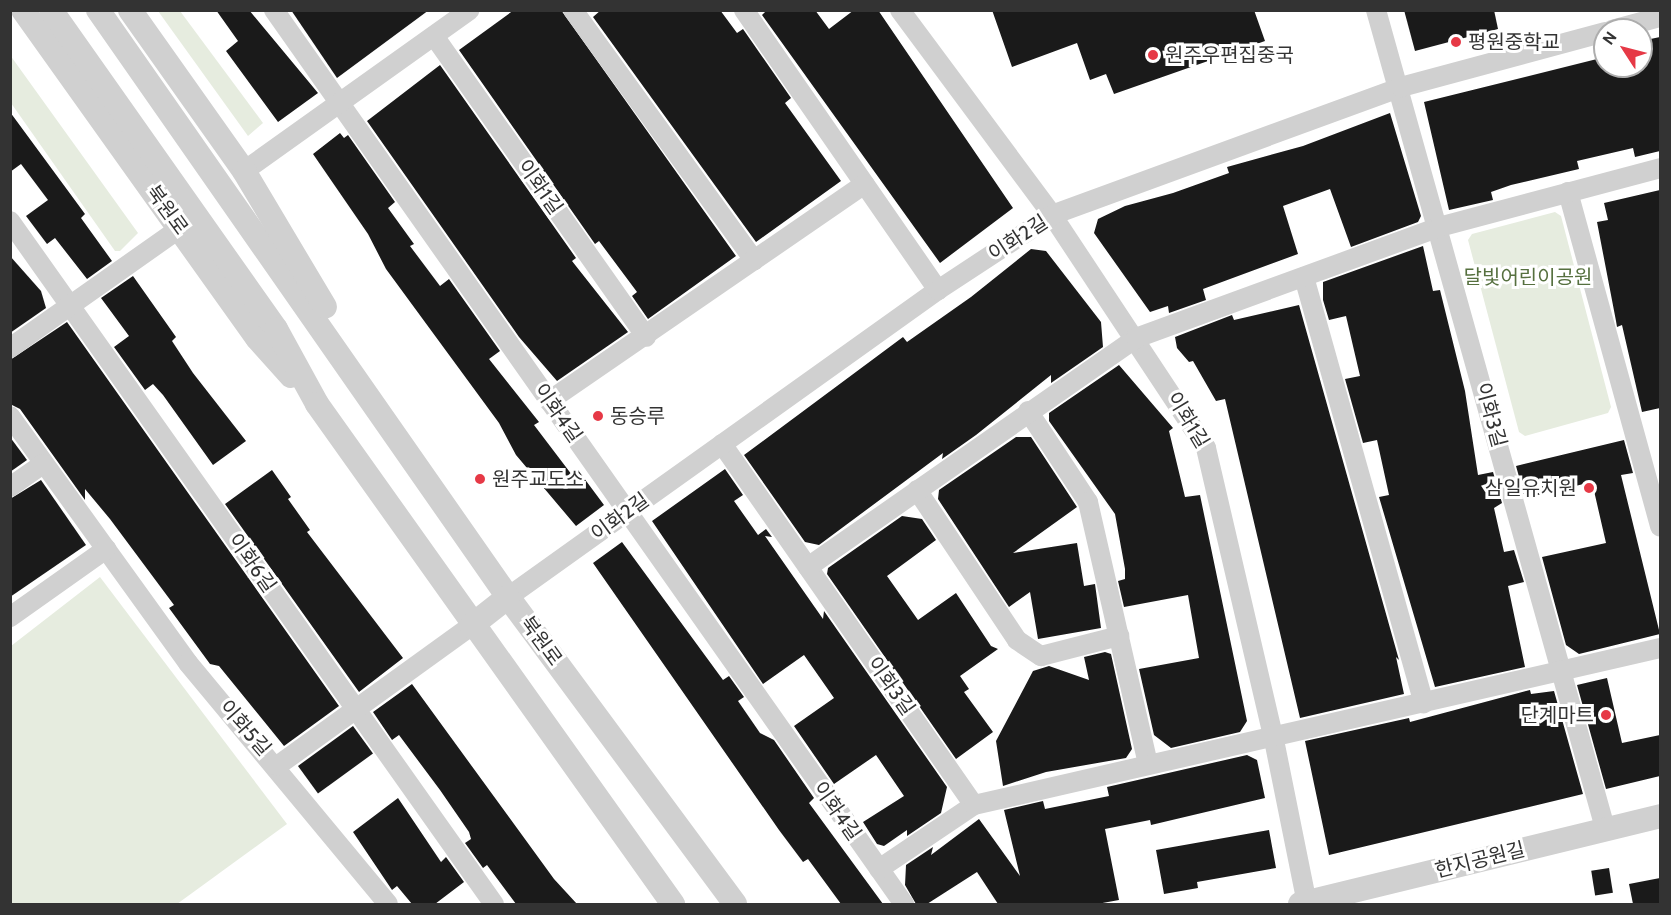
<!DOCTYPE html>
<html>
<head>
<meta charset="utf-8">
<style>
  body { margin:0 }
  #map { position:relative; width:1671px; height:915px; overflow:hidden; background:#fff; font-family:Cabin,"Noto Sans KR",sans-serif }
  div>[style] { position:absolute }
  .green>* { inset:0; background:#e6ecdf }
  .building>* { inset:0; background:#1a1a1a; transform-origin:0 0 }
  .minor>* { height:20px; margin:-10px; padding:0 10px; transform-origin:10px; border-radius:10px; background:#d0d0d0 }
  .tertiary>* { height:24px; margin:-12px; padding:0 12px; transform-origin:12px; border-radius:12px; background:#d0d0d0 }
  .dots>* { width:16px; height:16px; translate:-50% -50%; box-sizing:border-box; border:3px solid #fff; border-radius:50% }
  span { translate:-50% -50%; white-space:nowrap; text-align:center; line-height:1.15; -webkit-text-stroke:6px #fff; paint-order:stroke }
  .poi-label { font-size:20px; color:#333 }
  .left { translate:0 -50%; text-align:left }
  .right { translate:-100% -50%; text-align:right }
  .street-label { font-size:20px; color:#333 }
  .park-label { font-size:20px; color:#56703f }
  .frame { position:absolute; inset:0; border:12px solid #333; pointer-events:none }
  .north { position:absolute; left:1593px; top:18px; width:60px; height:60px; box-sizing:border-box; background:#fff; border:2px solid #adadad; border-radius:50%; rotate:306deg; font-size:16px; font-weight:700; line-height:24px; text-align:center; color:#333 }
  .north::after { content:''; display:block; margin:auto; width:21px; height:27px; background:#e63946; clip-path:polygon(50% 0,100% 100%,50% 72%,0 100%) }
</style>
</head>
<body>
<div id="map">
  <div class="green">
    <i style="clip-path:polygon(158px 11px,180px 11px,263px 123px,248px 136px)"></i>
    <i style="clip-path:polygon(10px 55px,138px 233px,120px 251px,115px 251px,11px 103px)"></i>
    <i style="clip-path:polygon(1555px 212px,1561px 216px,1611px 407px,1608px 413px,1525px 436px,1519px 432px,1468px 240px,1472px 234px)"></i>
    <i style="clip-path:polygon(100px 577px,287px 824px,177px 904px,11px 904px,11px 646px)"></i>
  </div>
  <div class="building">
    <i style="clip-path:polygon(216px 10px,249px 10px,318px 93px,278px 122px,226px 51px,238px 41px)"></i>
    <i style="clip-path:polygon(291px 10px,429px 10px,337px 78px)"></i>
    <i style="clip-path:polygon(514px 10px,561px 10px,736px 256px,648px 319px,632px 296px,637px 292px,599px 241px,595px 244px,459px 50px)"></i>
    <i style="clip-path:polygon(601px 10px,720px 10px,737px 33px,743px 29px,791px 98px,785px 103px,841px 181px,756px 242px,593px 17px)"></i>
    <i style="clip-path:polygon(767px 10px,815px 10px,829px 29px,854px 10px,878px 10px,1013px 208px,940px 263px,762px 15px)"></i>
    <i style="clip-path:polygon(992px 10px,1254px 10px,1265px 41px,1114px 94px,1106px 74px,1090px 80px,1077px 43px,1012px 67px)"></i>
    <i style="clip-path:polygon(1404px 10px,1494px 10px,1498px 29px,1415px 51px)"></i>
    <i style="clip-path:polygon(1660px 37px,1660px 151px,1635px 157px,1633px 148px,1577px 161px,1579px 169px,1511px 185px,1491px 192px,1493px 200px,1449px 210px,1424px 102px,1605px 57px,1605px 66px,1641px 66px,1641px 41px)"></i>
    <i style="clip-path:polygon(440px 65px,576px 258px,572px 261px,628px 332px,557px 381px,519px 337px,367px 121px)"></i>
    <i style="clip-path:polygon(10px 112px,85px 214px,81px 218px,112px 261px,87px 279px,55px 238px,47px 244px,26px 216px,48px 200px,21px 164px,10px 172px)"></i>
    <i style="clip-path:polygon(1390px 113px,1421px 216px,1418px 222px,1351px 247px,1330px 189px,1283px 206px,1298px 254px,1203px 289px,1206px 300px,1169px 313px,1168px 306px,1150px 312px,1094px 233px,1098px 219px,1125px 206px,1173px 193px,1229px 173px,1227px 167px,1303px 146px)"></i>
    <i style="clip-path:polygon(340px 133px,344px 138px,348px 135px,395px 202px,388px 208px,414px 244px,410px 246px,440px 286px,449px 279px,500px 351px,489px 359px,539px 422px,534px 425px,572px 475px,578px 470px,604px 505px,576px 526px,516px 455px,499px 423px,386px 269px,368px 234px,313px 154px)"></i>
    <i style="clip-path:polygon(1660px 190px,1660px 408px,1642px 412px,1622px 325px,1617px 327px,1616px 321px,1597px 222px,1608px 220px,1604px 203px)"></i>
    <i style="clip-path:polygon(1423px 246px,1433px 291px,1440px 290px,1465px 391px,1478px 475px,1493px 472px,1502px 503px,1494px 508px,1504px 552px,1514px 550px,1524px 582px,1508px 586px,1525px 667px,1435px 687px,1379px 497px,1389px 495px,1377px 440px,1363px 443px,1345px 379px,1360px 376px,1346px 316px,1329px 320px,1323px 300px,1323px 282px)"></i>
    <i style="clip-path:polygon(1031px 249px,1046px 251px,1101px 322px,1103px 347px,1051px 383px,1051px 375px,976px 435px,942px 459px,943px 453px,819px 545px,805px 542px,744px 455px,903px 337px,907px 342px,971px 297px)"></i>
    <i style="clip-path:polygon(10px 256px,41px 291px,46px 308px,10px 333px)"></i>
    <i style="clip-path:polygon(133px 276px,176px 337px,172px 341px,193px 373px,246px 441px,213px 465px,163px 395px,153px 384px,145px 390px,114px 347px,129px 336px,101px 298px)"></i>
    <i style="clip-path:polygon(1299px 305px,1399px 660px,1396px 657px,1404px 694px,1300px 718px,1225px 399px,1216px 401px,1193px 361px,1189px 362px,1177px 348px,1175px 337px,1232px 315px,1234px 320px)"></i>
    <i style="clip-path:polygon(67px 322px,339px 706px,284px 746px,219px 666px,210px 664px,169px 608px,174px 605px,110px 519px,85px 489px,85px 500px,20px 409px,10px 404px,10px 360px)"></i>
    <i style="clip-path:polygon(1119px 365px,1173px 428px,1169px 431px,1185px 497px,1200px 495px,1247px 721px,1240px 732px,1171px 748px,1154px 735px,1139px 669px,1199px 658px,1188px 595px,1124px 607px,1118px 581px,1125px 579px,1125px 569px,1115px 514px,1049px 421px,1049px 413px)"></i>
    <i style="clip-path:polygon(10px 437px,27px 460px,10px 472px)"></i>
    <i style="clip-path:polygon(1016px 437px,1031px 437px,1077px 507px,1013px 553px,1077px 543px,1084px 586px,1095px 584px,1101px 628px,1038px 639px,1030px 592px,1009px 607px,938px 499px,939px 490px)"></i>
    <i style="clip-path:polygon(1624px 440px,1633px 473px,1621px 475px,1660px 634px,1579px 654px,1566px 645px,1542px 557px,1606px 543px,1592px 482px,1525px 498px,1516px 466px)"></i>
    <i style="clip-path:polygon(725px 469px,743px 495px,734px 501px,758px 535px,766px 529px,772px 537px,765px 536px,823px 619px,824px 611px,947px 787px,941px 813px,907px 836px,907px 830px,884px 846px,877px 844px,863px 822px,904px 796px,876px 755px,834px 784px,794px 726px,834px 698px,804px 655px,763px 684px,652px 521px)"></i>
    <i style="clip-path:polygon(272px 470px,291px 497px,288px 499px,310px 530px,307px 532px,403px 658px,359px 692px,225px 504px)"></i>
    <i style="clip-path:polygon(41px 480px,86px 545px,10px 597px,10px 499px)"></i>
    <i style="clip-path:polygon(902px 516px,922px 519px,936px 540px,887px 576px,918px 620px,956px 593px,991px 646px,998px 649px,960px 676px,969px 689px,964px 692px,993px 732px,956px 759px,827px 574px,828px 568px)"></i>
    <i style="clip-path:polygon(622px 542px,723px 680px,729px 676px,744px 697px,738px 701px,760px 733px,774px 740px,814px 798px,809px 803px,883px 904px,841px 904px,808px 859px,803px 862px,779px 830px,593px 563px)"></i>
    <i style="clip-path:polygon(1105px 652px,1111px 654px,1132px 749px,1126px 758px,1046px 772px,1003px 786px,996px 741px,1033px 671px,1049px 666px,1089px 680px,1084px 657px)"></i>
    <i style="clip-path:polygon(1607px 678px,1622px 743px,1660px 735px,1660px 776px,1606px 789px,1577px 685px)"></i>
    <i style="clip-path:polygon(412px 684px,554px 879px,577px 904px,516px 904px,487px 865px,483px 868px,465px 843px,471px 839px,469px 832px,440px 790px,399px 735px,392px 740px,373px 712px)"></i>
    <i style="clip-path:polygon(1530px 690px,1531px 694px,1554px 691px,1583px 794px,1329px 855px,1305px 741px,1409px 718px,1410px 722px)"></i>
    <i style="left:353px;top:726px;width:34px;height:68px;rotate:54deg"></i>
    <i style="clip-path:polygon(1247px 755px,1257px 760px,1265px 798px,1151px 825px,1150px 820px,1105px 829px,1119px 900px,1097px 904px,998px 904px,977px 872px,927px 904px,916px 904px,905px 885px,906px 865px,933px 847px,931px 855px,979px 819px,1020px 876px,1004px 810px,1043px 801px,1045px 809px,1109px 796px,1107px 787px)"></i>
    <i style="clip-path:polygon(398px 798px,441px 862px,446px 857px,464px 882px,435px 904px,412px 904px,397px 886px,392px 890px,353px 832px)"></i>
    <i style="clip-path:polygon(1269px 830px,1276px 868px,1197px 882px,1198px 888px,1164px 894px,1156px 850px)"></i>
    <i style="left:1609px;top:868px;width:25px;height:18px;rotate:81deg"></i>
    <i style="clip-path:polygon(1660px 878px,1660px 904px,1633px 904px,1629px 884px)"></i>
  </div>
  <div class="minor">
    <i style="left:274px;top:10px;width:1094px;rotate:54.83deg"></i>
    <i style="left:573px;top:10px;width:309px;rotate:54.1deg"></i>
    <i style="left:744px;top:10px;width:341px;rotate:55.3deg"></i>
    <i style="left:900px;top:10px;width:255px;rotate:53.4deg"></i>
    <i style="left:1052px;top:215px;width:279px;rotate:56.5deg"></i>
    <i style="left:1206px;top:448px;width:295px;rotate:76.9deg"></i>
    <i style="left:1273px;top:735px;width:171px;rotate:78.6deg"></i>
    <i style="left:1376px;top:10px;width:849px;rotate:74.36deg"></i>
    <i style="left:1612px;top:30px;width:50px;rotate:-15.2deg"></i>
    <i style="left:434px;top:36px;width:368px;rotate:54.8deg"></i>
    <i style="left:244px;top:171px;width:277px;rotate:-35.5deg"></i>
    <i style="left:1568px;top:192px;width:347px;rotate:74.6deg"></i>
    <i style="left:10px;top:221px;width:837px;rotate:54.68deg"></i>
    <i style="left:1304px;top:277px;width:443px;rotate:74.3deg"></i>
    <i style="left:10px;top:348px;width:208px;rotate:-35.2deg"></i>
    <i style="left:549px;top:401px;width:383px;rotate:-34.5deg"></i>
    <i style="left:1028px;top:411px;width:109px;rotate:56.6deg"></i>
    <i style="left:1088px;top:502px;width:268px;rotate:77.1deg"></i>
    <i style="left:10px;top:416px;width:304px;rotate:54.2deg"></i>
    <i style="left:188px;top:663px;width:313px;rotate:50.3deg"></i>
    <i style="left:722px;top:444px;width:440px;rotate:55.1deg"></i>
    <i style="left:10px;top:487px;width:40px;rotate:-34.9deg"></i>
    <i style="left:917px;top:490px;width:180px;rotate:56.3deg"></i>
    <i style="left:1017px;top:640px;width:29px;rotate:34deg"></i>
    <i style="left:1041px;top:656px;width:81px;rotate:-14.4deg"></i>
    <i style="left:808px;top:567px;width:400px;rotate:-34.9deg"></i>
    <i style="left:1136px;top:338px;width:323px;rotate:-20.1deg"></i>
    <i style="left:1439px;top:227px;width:229px;rotate:-14.9deg"></i>
    <i style="left:508px;top:597px;width:528px;rotate:-35.53deg"></i>
    <i style="left:938px;top:290px;width:136px;rotate:-33.3deg"></i>
    <i style="left:1052px;top:215px;width:372px;rotate:-20.1deg"></i>
    <i style="left:1401px;top:87px;width:211px;rotate:-15.1deg"></i>
    <i style="left:10px;top:617px;width:118px;rotate:-35.3deg"></i>
    <i style="left:277px;top:766px;width:239px;rotate:-35.8deg"></i>
    <i style="left:879px;top:869px;width:115px;rotate:-34deg"></i>
    <i style="left:974px;top:805px;width:704px;rotate:-12.89deg"></i>
  </div>
  <div class="tertiary">
    <i style="left:23px;top:10px;width:403px;rotate:54.5deg"></i>
    <i style="left:257px;top:338px;width:51px;rotate:48.2deg"></i>
    <i style="left:51px;top:10px;width:390px;rotate:54.8deg"></i>
    <i style="left:276px;top:329px;width:85px;rotate:61.3deg"></i>
    <i style="left:317px;top:404px;width:614px;rotate:54.55deg"></i>
    <i style="left:98px;top:10px;width:716px;rotate:55.07deg"></i>
    <i style="left:508px;top:597px;width:382px;rotate:53.5deg"></i>
    <i style="left:130px;top:10px;width:197px;rotate:54.7deg"></i>
    <i style="left:244px;top:171px;width:158px;rotate:59.2deg"></i>
    <i style="left:471px;top:626px;width:47px;rotate:-38.1deg"></i>
    <i style="left:1300px;top:904px;width:371px;rotate:-13.7deg"></i>
  </div>
  <div class="dots">
    <i style="left:1456px;top:42px;background:#e63946"></i>
    <i style="left:1153px;top:55px;background:#e63946"></i>
    <i style="left:598px;top:416px;background:#e63946"></i>
    <i style="left:480px;top:479px;background:#e63946"></i>
    <i style="left:1589px;top:488px;background:#e63946"></i>
    <i style="left:1606px;top:715px;background:#e63946"></i>
  </div>
  <div class="poi-label">
    <span class="left" style="left:1468px;top:42px">평원중학교</span>
    <span class="left" style="left:1165px;top:55px">원주우편집중국</span>
    <span class="left" style="left:610px;top:416px">동승루</span>
    <span class="left" style="left:492px;top:479px">원주교도소</span>
    <span class="right" style="left:1577px;top:488px">삼일유치원</span>
    <span class="right" style="left:1594px;top:715px">단계마트</span>
  </div>
  <div class="street-label">
    <span style="left:540px;top:187px;rotate:55deg">이화1길</span>
    <span style="left:167px;top:210px;rotate:54deg">북원로</span>
    <span style="left:1018px;top:238px;rotate:-33deg">이화2길</span>
    <span style="left:558px;top:413px;rotate:55deg">이화4길</span>
    <span style="left:1491px;top:415px;rotate:75deg">이화3길</span>
    <span style="left:1188px;top:420px;rotate:59deg">이화1길</span>
    <span style="left:620px;top:517px;rotate:-36deg">이화2길</span>
    <span style="left:252px;top:563px;rotate:55deg">이화6길</span>
    <span style="left:541px;top:641px;rotate:54deg">북원로</span>
    <span style="left:891px;top:686px;rotate:55deg">이화3길</span>
    <span style="left:245px;top:728px;rotate:49deg">이화5길</span>
    <span style="left:837px;top:811px;rotate:55deg">이화4길</span>
    <span style="left:1480px;top:860px;rotate:-14deg">한지공원길</span>
  </div>
  <div class="park-label">
    <span style="left:1528px;top:277px">달빛어린이공원</span>
  </div>
  <div class="frame"></div>
  <div class="north">N</div>
</div>
</body>
</html>
